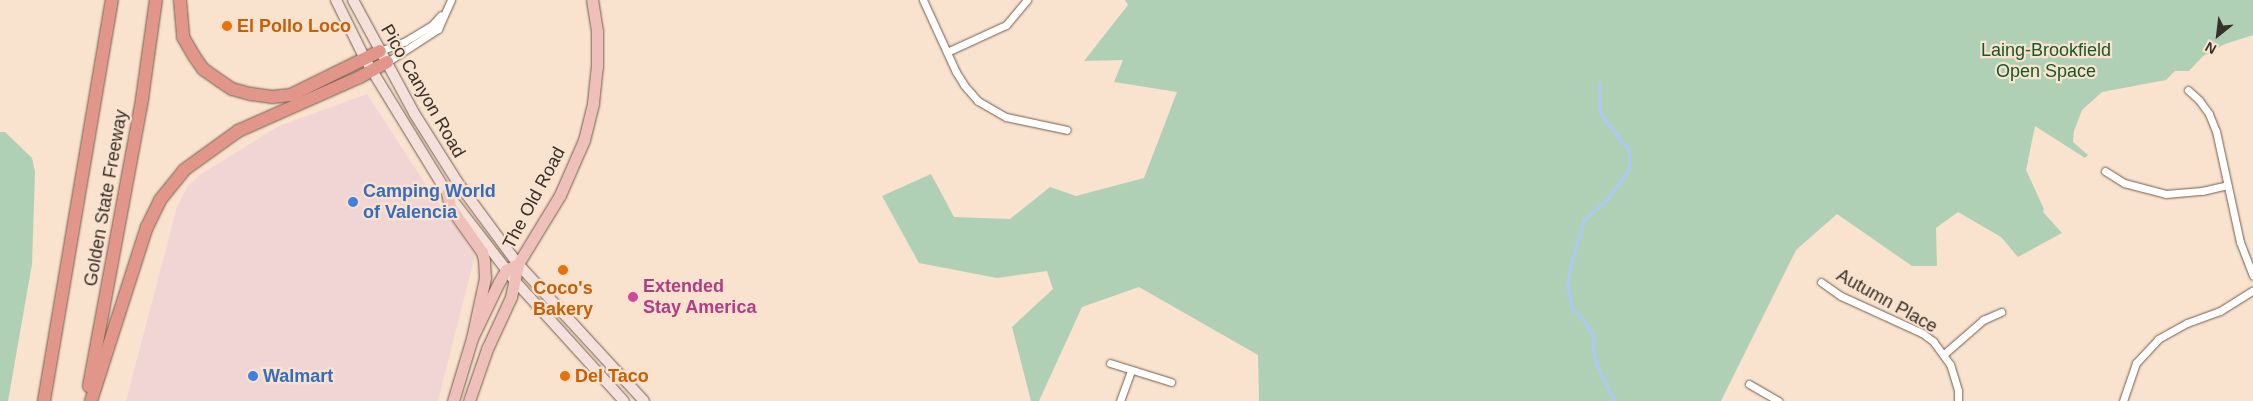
<!DOCTYPE html>
<html>
<head>
<meta charset="utf-8">
<style>
  body { margin:0 }
  #map { position:relative; width:2253px; height:401px; overflow:hidden; background:#f9e2ce; font-family:Helvetica,sans-serif }
  div>[style] { position:absolute }
  .commercial>* { inset:0; background:#f0d5d4 }
  .green>* { inset:0; background:#b0d0b5 }
  .stream>* { height:2.5px; margin:-1.25px; padding:0 1.25px; transform-origin:1.25px; border-radius:1.25px; background:#adc8f6 }
  .roads { filter:drop-shadow(0 0 1px #715e4d) drop-shadow(0 0 1px #715e4d) }
  .street>* { height:7px; margin:-3.5px; padding:0 3.5px; transform-origin:3.5px; border-radius:3.5px; background:#fff }
  .secondary>* { height:10px; margin:-5px; padding:0 5px; transform-origin:5px; border-radius:5px; background:#f6e0dc }
  .primary>* { height:11px; margin:-5.5px; padding:0 5.5px; transform-origin:5.5px; border-radius:5.5px; background:#eec0b9 }
  .highway>* { height:12px; margin:-6px; padding:0 6px; transform-origin:6px; border-radius:6px; background:#e2968a }
  .dots>* { width:14px; height:14px; translate:-50% -50%; box-sizing:border-box; border:2px solid #f9e2ce; border-radius:50% }
  span { translate:-50% -50%; white-space:nowrap; text-align:center; line-height:1.15; -webkit-text-stroke:4.5px #f9e2ce; paint-order:stroke }
  .food-label { font-size:18px; color:#c56008; font-weight:700 }
  .left { translate:0 -50%; text-align:left }
  .park-label { font-size:18px; color:#13592b }
  .street-label { font-size:18px; color:#393129 }
  .shop-label { font-size:18px; color:#366cbe; font-weight:700 }
  .hotel-label { font-size:18px; color:#b23c85; font-weight:700 }
  .north { position:absolute; left:2193px; top:10px; width:50px; height:50px; -webkit-text-stroke:4px #f9e2ce; paint-order:stroke; rotate:209deg; font-size:14px; font-weight:700; line-height:20px; text-align:center; color:#393129 }
  .north::after { content:''; display:block; margin:auto; width:18px; height:22px; background:#393129; clip-path:polygon(50% 0,100% 100%,50% 72%,0 100%) }
</style>
</head>
<body>
<div id="map">
  <div class="commercial">
    <i style="clip-path:polygon(367px 94px,422px 179px,475px 255px,438px 401px,126px 401px,177px 207px,187px 187px,201px 174px,279px 126px)"></i>
  </div>
  <div class="green">
    <i style="clip-path:polygon(1125px 0,2253px 0,2253px 35px,2225px 44px,2203px 56px,2189px 71px,2175px 71px,2166px 80px,2102px 92px,2082px 110px,2074px 131px,2073px 142px,2088px 155px,2085px 158px,2035px 126px,2026px 170px,2044px 209px,2043px 212px,2062px 233px,2018px 257px,2001px 237px,1958px 212px,1936px 228px,1937px 266px,1912px 266px,1837px 214px,1796px 250px,1721px 401px,1259px 401px,1258px 355px,1139px 287px,1082px 307px,1039px 401px,1031px 401px,1012px 327px,1053px 289px,1047px 271px,997px 278px,919px 263px,882px 196px,931px 174px,954px 217px,1010px 219px,1050px 187px,1076px 196px,1144px 178px,1177px 92px,1114px 82px,1123px 60px,1084px 61px,1128px 5px)"></i>
    <i style="clip-path:polygon(0 132px,5px 132px,32px 158px,35px 172px,32px 264px,8px 401px,0 401px)"></i>
  </div>
  <div class="stream">
    <i style="left:1600px;top:84px;width:24px;rotate:90deg"></i>
    <i style="left:1600px;top:108px;width:9px;rotate:72deg"></i>
    <i style="left:1603px;top:117px;width:42px;rotate:51.8deg"></i>
    <i style="left:1629px;top:150px;width:20px;rotate:90deg"></i>
    <i style="left:1629px;top:170px;width:37px;rotate:126deg"></i>
    <i style="left:1607px;top:200px;width:31px;rotate:138deg"></i>
    <i style="left:1584px;top:221px;width:50px;rotate:106.3deg"></i>
    <i style="left:1570px;top:269px;width:18px;rotate:96deg"></i>
    <i style="left:1568px;top:287px;width:24px;rotate:78deg"></i>
    <i style="left:1573px;top:310px;width:10px;rotate:37deg"></i>
    <i style="left:1581px;top:316px;width:26px;rotate:59deg"></i>
    <i style="left:1594px;top:338px;width:8px;rotate:97deg"></i>
    <i style="left:1593px;top:346px;width:19px;rotate:78deg"></i>
    <i style="left:1597px;top:365px;width:40px;rotate:63.4deg"></i>
  </div>
  <div class="roads">
    <div class="street">
      <i style="left:923px;top:0;width:79px;rotate:65.4deg"></i>
      <i style="left:956px;top:72px;width:15px;rotate:58deg"></i>
      <i style="left:964px;top:85px;width:21px;rotate:49deg"></i>
      <i style="left:978px;top:101px;width:32px;rotate:30deg"></i>
      <i style="left:1006px;top:117px;width:62px;rotate:12deg"></i>
      <i style="left:380px;top:51px;width:26px;rotate:-21deg"></i>
      <i style="left:404px;top:42px;width:33px;rotate:-31deg"></i>
      <i style="left:432px;top:25px;width:13px;rotate:-48deg"></i>
      <i style="left:947px;top:52px;width:65px;rotate:-24.6deg"></i>
      <i style="left:1006px;top:25px;width:33px;rotate:-50deg"></i>
      <i style="left:387px;top:62px;width:61px;rotate:-32.9deg"></i>
      <i style="left:438px;top:29px;width:32px;rotate:-66deg"></i>
      <i style="left:2188px;top:90px;width:15px;rotate:42deg"></i>
      <i style="left:2199px;top:100px;width:17px;rotate:54deg"></i>
      <i style="left:2209px;top:114px;width:18px;rotate:68deg"></i>
      <i style="left:2216px;top:131px;width:114px;rotate:77.8deg"></i>
      <i style="left:2240px;top:242px;width:36px;rotate:69deg"></i>
      <i style="left:2105px;top:171px;width:22px;rotate:32deg"></i>
      <i style="left:2124px;top:183px;width:43px;rotate:14.7deg"></i>
      <i style="left:2166px;top:194px;width:36px;rotate:-5deg"></i>
      <i style="left:2202px;top:191px;width:26px;rotate:-13deg"></i>
      <i style="left:1821px;top:282px;width:24px;rotate:35deg"></i>
      <i style="left:1841px;top:296px;width:89px;rotate:24.6deg"></i>
      <i style="left:1922px;top:333px;width:14px;rotate:36deg"></i>
      <i style="left:1933px;top:341px;width:29px;rotate:54deg"></i>
      <i style="left:1950px;top:364px;width:28px;rotate:73deg"></i>
      <i style="left:1958px;top:391px;width:10px;rotate:90deg"></i>
      <i style="left:1944px;top:354px;width:52px;rotate:-41.1deg"></i>
      <i style="left:1983px;top:320px;width:20px;rotate:-24deg"></i>
      <i style="left:1110px;top:363px;width:64px;rotate:17.3deg"></i>
      <i style="left:1749px;top:384px;width:34px;rotate:30deg"></i>
      <i style="left:1120px;top:401px;width:33px;rotate:-70deg"></i>
      <i style="left:2123px;top:401px;width:40px;rotate:-71.1deg"></i>
      <i style="left:2136px;top:363px;width:33px;rotate:-47deg"></i>
      <i style="left:2158px;top:339px;width:33px;rotate:-29deg"></i>
      <i style="left:2187px;top:323px;width:35px;rotate:-20deg"></i>
      <i style="left:2220px;top:311px;width:39px;rotate:-32deg"></i>
    </div>
    <div class="secondary">
      <i style="left:336px;top:0;width:66px;rotate:63.8deg"></i>
      <i style="left:365px;top:59px;width:157px;rotate:58.5deg"></i>
      <i style="left:447px;top:193px;width:111px;rotate:52.3deg"></i>
      <i style="left:515px;top:281px;width:162px;rotate:47.8deg"></i>
      <i style="left:353px;top:0;width:128px;rotate:61.6deg"></i>
      <i style="left:414px;top:113px;width:83px;rotate:57.8deg"></i>
      <i style="left:458px;top:183px;width:101px;rotate:53.5deg"></i>
      <i style="left:518px;top:264px;width:186px;rotate:47.4deg"></i>
    </div>
    <div class="primary">
      <i style="left:447px;top:193px;width:14px;rotate:78deg"></i>
      <i style="left:450px;top:207px;width:55px;rotate:54.6deg"></i>
      <i style="left:482px;top:252px;width:8px;rotate:76deg"></i>
      <i style="left:484px;top:260px;width:18px;rotate:87deg"></i>
      <i style="left:485px;top:278px;width:61px;rotate:102.2deg"></i>
      <i style="left:453px;top:401px;width:66px;rotate:-73.2deg"></i>
      <i style="left:472px;top:338px;width:62px;rotate:-64.3deg"></i>
      <i style="left:499px;top:282px;width:14px;rotate:-60deg"></i>
      <i style="left:506px;top:270px;width:13px;rotate:-27deg"></i>
      <i style="left:469px;top:401px;width:55px;rotate:-70.9deg"></i>
      <i style="left:487px;top:349px;width:57px;rotate:-65.2deg"></i>
      <i style="left:511px;top:297px;width:34px;rotate:-78deg"></i>
      <i style="left:518px;top:264px;width:81px;rotate:-58.7deg"></i>
      <i style="left:560px;top:195px;width:60px;rotate:-66.4deg"></i>
      <i style="left:584px;top:140px;width:38px;rotate:-76deg"></i>
      <i style="left:593px;top:103px;width:36px;rotate:-84deg"></i>
      <i style="left:597px;top:67px;width:36px;rotate:-90deg"></i>
      <i style="left:597px;top:31px;width:31px;rotate:-99deg"></i>
    </div>
    <div class="highway">
      <i style="left:180px;top:0;width:37px;rotate:85deg"></i>
      <i style="left:183px;top:37px;width:22px;rotate:60deg"></i>
      <i style="left:194px;top:56px;width:16px;rotate:55deg"></i>
      <i style="left:203px;top:69px;width:21px;rotate:35deg"></i>
      <i style="left:220px;top:81px;width:14px;rotate:34deg"></i>
      <i style="left:232px;top:89px;width:20px;rotate:15deg"></i>
      <i style="left:251px;top:94px;width:21px;rotate:8deg"></i>
      <i style="left:272px;top:97px;width:19px;rotate:-6deg"></i>
      <i style="left:291px;top:95px;width:99px;rotate:-26.3deg"></i>
      <i style="left:89px;top:386px;width:292px;rotate:-79.5deg"></i>
      <i style="left:142px;top:99px;width:100px;rotate:-82deg"></i>
      <i style="left:44px;top:401px;width:407px;rotate:-80.4deg"></i>
      <i style="left:91px;top:401px;width:183px;rotate:-72.2deg"></i>
      <i style="left:147px;top:227px;width:30px;rotate:-64deg"></i>
      <i style="left:160px;top:200px;width:38px;rotate:-51deg"></i>
      <i style="left:184px;top:170px;width:67px;rotate:-35.8deg"></i>
      <i style="left:238px;top:131px;width:133px;rotate:-23.9deg"></i>
      <i style="left:360px;top:77px;width:31px;rotate:-29deg"></i>
    </div>
  </div>
  <div class="dots">
    <i style="left:227px;top:26px;background:#e8710a"></i>
    <i style="left:353px;top:202px;background:#3f7fe0"></i>
    <i style="left:563px;top:270px;background:#e8710a"></i>
    <i style="left:633px;top:297px;background:#d1479c"></i>
    <i style="left:253px;top:376px;background:#3f7fe0"></i>
    <i style="left:565px;top:376px;background:#e8710a"></i>
  </div>
  <div class="food-label">
    <span class="left" style="left:237px;top:26px">El Pollo Loco</span>
    <span style="left:563px;top:299px">Coco's<br>Bakery</span>
    <span class="left" style="left:575px;top:376px">Del Taco</span>
  </div>
  <div class="park-label">
    <span style="left:2046px;top:61px">Laing-Brookfield<br>Open Space</span>
  </div>
  <div class="street-label">
    <span style="left:423px;top:91px;rotate:60deg">Pico Canyon Road</span>
    <span style="left:106px;top:198px;rotate:-80deg">Golden State Freeway</span>
    <span style="left:534px;top:198px;rotate:-62deg">The Old Road</span>
    <span style="left:1887px;top:301px;rotate:29deg">Autumn Place</span>
  </div>
  <div class="shop-label">
    <span class="left" style="left:363px;top:202px">Camping World<br>of Valencia</span>
    <span class="left" style="left:263px;top:376px">Walmart</span>
  </div>
  <div class="hotel-label">
    <span class="left" style="left:643px;top:297px">Extended<br>Stay America</span>
  </div>
  <div class="north">N</div>
</div>
</body>
</html>
